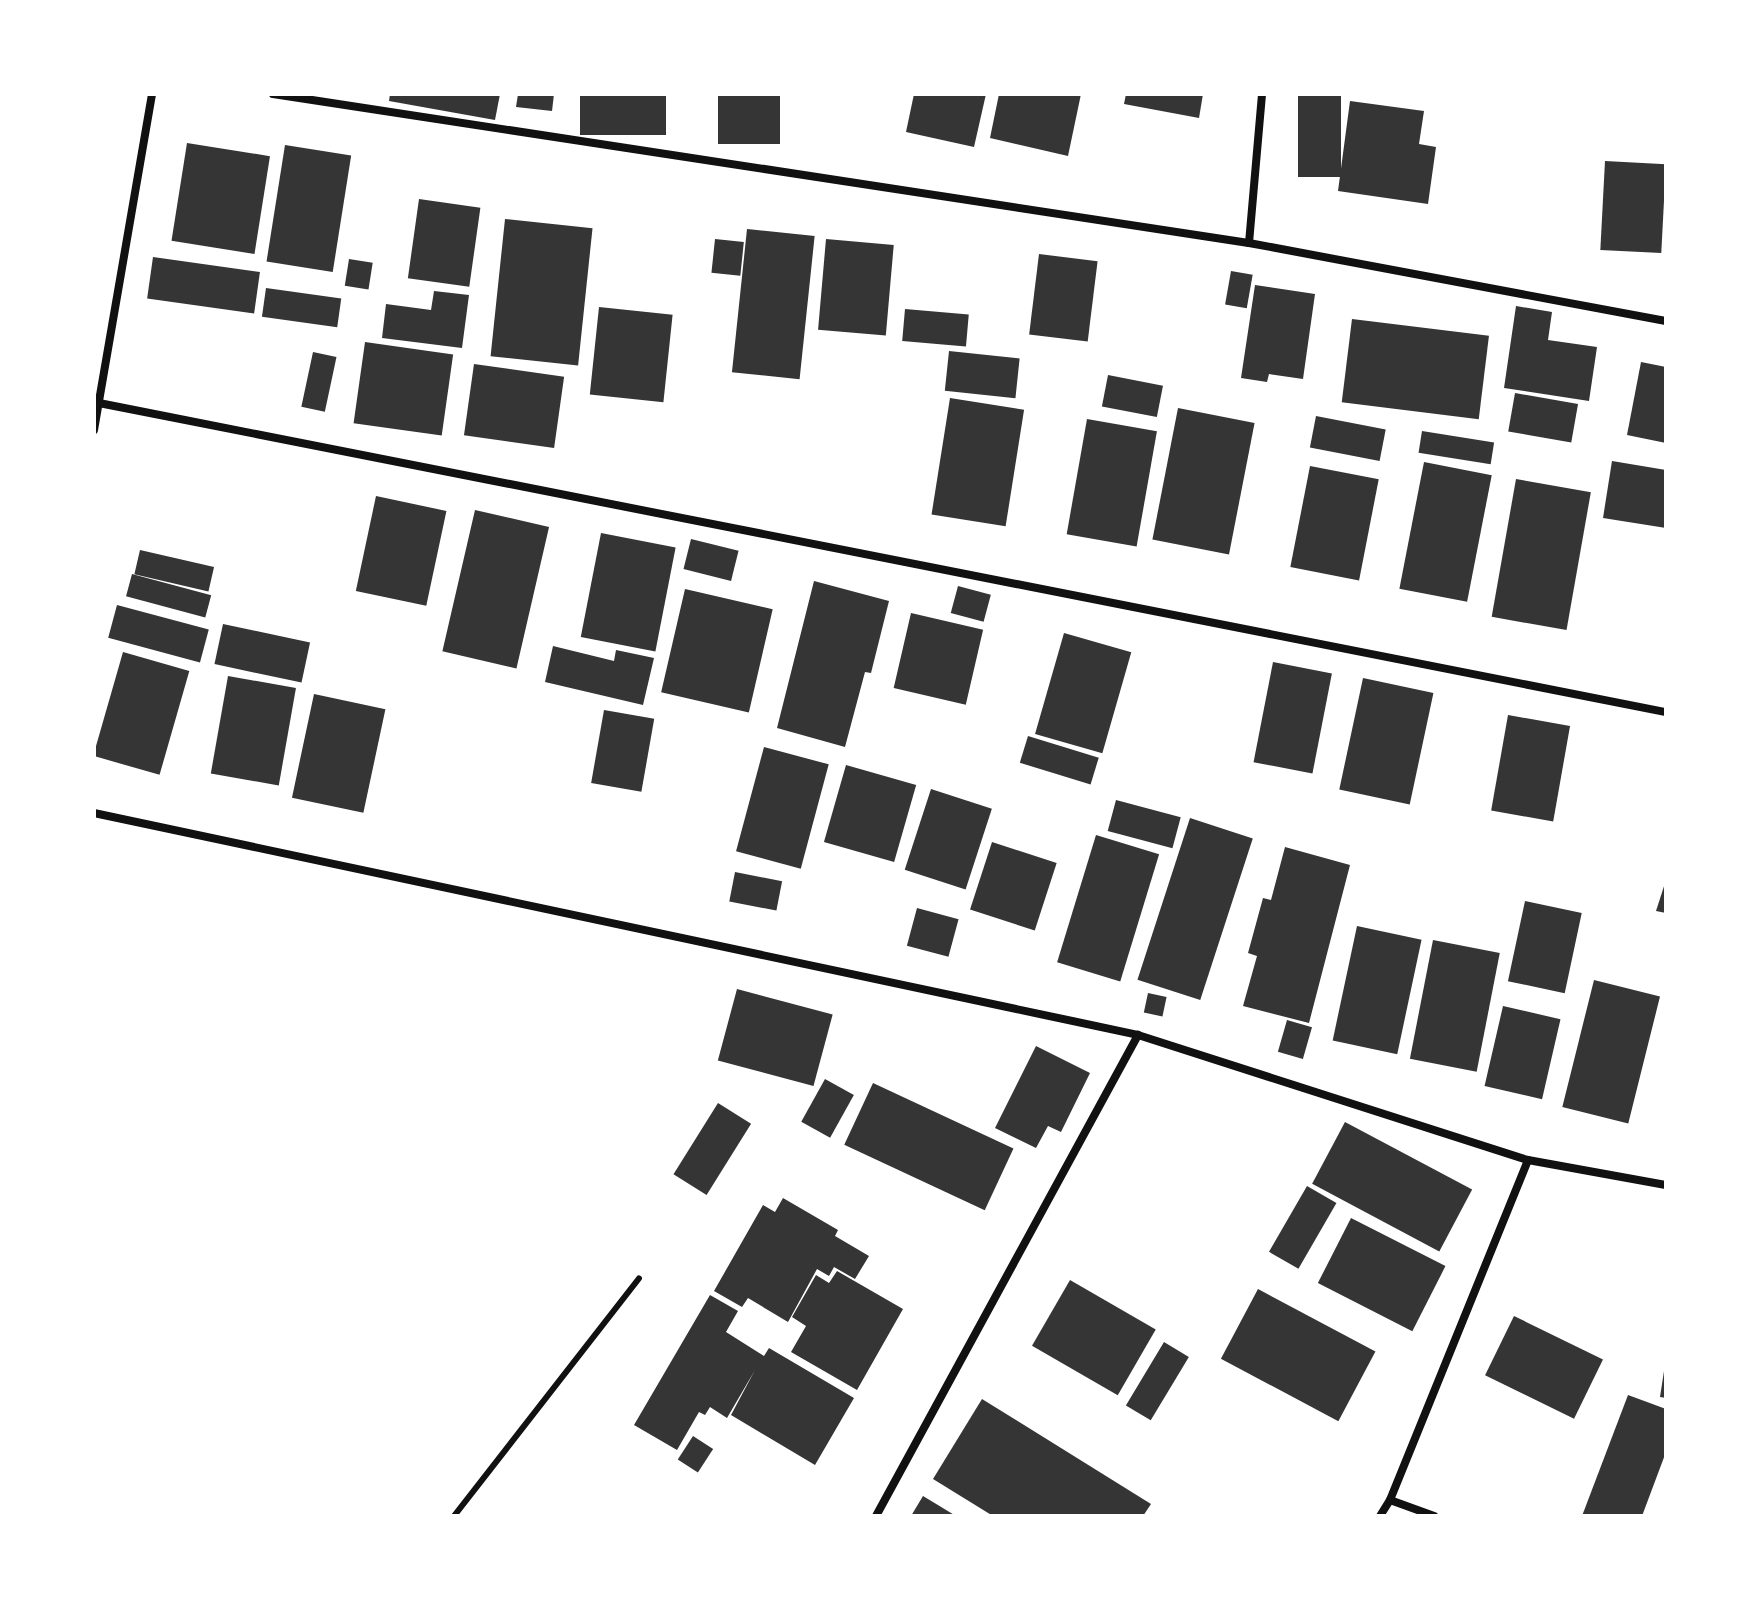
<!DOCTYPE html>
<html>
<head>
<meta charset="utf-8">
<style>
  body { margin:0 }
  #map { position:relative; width:1760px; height:1610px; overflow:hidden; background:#fff; font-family:Cabin,sans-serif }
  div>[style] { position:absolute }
  .building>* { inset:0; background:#353535; transform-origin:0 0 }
  .service>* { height:6px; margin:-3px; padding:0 3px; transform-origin:3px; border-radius:3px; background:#111 }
  .minor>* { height:8px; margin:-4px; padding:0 4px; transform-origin:4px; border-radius:4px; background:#111 }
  span { translate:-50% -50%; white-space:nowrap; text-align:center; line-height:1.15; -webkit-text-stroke:6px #fff; paint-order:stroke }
  .frame { position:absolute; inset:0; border:96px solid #fff; pointer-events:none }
</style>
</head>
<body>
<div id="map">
  <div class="building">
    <i style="clip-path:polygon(390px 94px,500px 94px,495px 120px,389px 101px)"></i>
    <i style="clip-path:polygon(518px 94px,554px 94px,552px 111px,516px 107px)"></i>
    <i style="left:580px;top:94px;width:86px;height:41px"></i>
    <i style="left:718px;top:94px;width:62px;height:50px"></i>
    <i style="clip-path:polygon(914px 94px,986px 94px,974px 147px,906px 132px)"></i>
    <i style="clip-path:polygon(999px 94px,1081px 94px,1068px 156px,990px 138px)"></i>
    <i style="clip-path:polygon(1126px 94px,1203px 94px,1199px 118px,1124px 104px)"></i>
    <i style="left:1298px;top:94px;width:43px;height:83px"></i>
    <i style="clip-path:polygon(1350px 101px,1424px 111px,1419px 144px,1436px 147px,1428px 204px,1338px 191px)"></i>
    <i style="left:187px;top:143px;width:84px;height:99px;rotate:9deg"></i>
    <i style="left:285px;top:145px;width:67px;height:118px;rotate:9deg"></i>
    <i style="left:1605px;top:161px;width:61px;height:89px;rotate:3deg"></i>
    <i style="left:419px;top:199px;width:62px;height:80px;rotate:8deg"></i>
    <i style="left:505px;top:219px;width:88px;height:138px;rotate:6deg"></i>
    <i style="left:747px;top:229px;width:68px;height:144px;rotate:6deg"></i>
    <i style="left:715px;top:239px;width:29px;height:34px;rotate:6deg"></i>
    <i style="left:826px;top:239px;width:68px;height:91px;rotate:5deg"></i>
    <i style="left:1039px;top:254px;width:59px;height:81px;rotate:7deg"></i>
    <i style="left:153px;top:257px;width:108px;height:42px;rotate:8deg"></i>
    <i style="left:349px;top:259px;width:24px;height:27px;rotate:9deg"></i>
    <i style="left:1231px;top:271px;width:22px;height:34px;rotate:10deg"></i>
    <i style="clip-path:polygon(1255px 285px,1315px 294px,1303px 379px,1269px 374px,1267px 382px,1241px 378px)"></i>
    <i style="left:266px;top:288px;width:76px;height:29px;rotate:8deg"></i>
    <i style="clip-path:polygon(434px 291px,469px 295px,462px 348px,382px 338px,386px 304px,431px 310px)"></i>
    <i style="clip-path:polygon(1516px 306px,1552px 312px,1548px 340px,1597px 347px,1589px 401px,1504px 388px)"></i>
    <i style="left:599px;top:307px;width:74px;height:88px;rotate:6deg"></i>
    <i style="left:905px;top:309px;width:64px;height:32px;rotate:5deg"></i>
    <i style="left:1352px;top:319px;width:138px;height:84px;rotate:7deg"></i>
    <i style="left:365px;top:342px;width:89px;height:82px;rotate:8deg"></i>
    <i style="left:949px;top:351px;width:71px;height:40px;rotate:6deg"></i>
    <i style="left:313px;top:352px;width:24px;height:56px;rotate:12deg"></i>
    <i style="clip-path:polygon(1641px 362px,1666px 367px,1666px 443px,1627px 435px)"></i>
    <i style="left:474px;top:364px;width:91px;height:72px;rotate:8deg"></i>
    <i style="left:1108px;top:375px;width:56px;height:32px;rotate:11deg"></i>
    <i style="left:1515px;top:393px;width:64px;height:39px;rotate:10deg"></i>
    <i style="left:950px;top:398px;width:75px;height:118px;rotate:9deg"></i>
    <i style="left:1178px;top:408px;width:78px;height:134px;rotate:11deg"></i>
    <i style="left:1316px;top:416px;width:71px;height:32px;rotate:11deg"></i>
    <i style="left:1087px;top:419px;width:71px;height:117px;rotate:10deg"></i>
    <i style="left:1422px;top:431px;width:73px;height:22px;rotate:9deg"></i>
    <i style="clip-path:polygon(1612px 461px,1666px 470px,1666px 528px,1603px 518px)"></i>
    <i style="left:1424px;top:462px;width:69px;height:129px;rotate:11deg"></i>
    <i style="left:1310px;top:466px;width:70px;height:103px;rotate:11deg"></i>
    <i style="left:1516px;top:479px;width:76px;height:140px;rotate:10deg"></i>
    <i style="left:376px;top:496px;width:72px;height:97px;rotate:12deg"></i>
    <i style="left:475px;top:510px;width:76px;height:145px;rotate:13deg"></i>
    <i style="left:601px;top:533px;width:76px;height:106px;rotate:11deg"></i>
    <i style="left:691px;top:539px;width:49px;height:31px;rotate:14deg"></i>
    <i style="left:140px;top:550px;width:76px;height:25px;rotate:13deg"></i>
    <i style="left:132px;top:574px;width:82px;height:23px;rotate:15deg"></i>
    <i style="clip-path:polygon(814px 581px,889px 601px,871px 673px,865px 672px,845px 747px,777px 728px)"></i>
    <i style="left:958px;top:586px;width:34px;height:28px;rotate:15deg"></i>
    <i style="left:685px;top:589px;width:90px;height:106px;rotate:13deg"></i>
    <i style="left:117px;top:605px;width:95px;height:34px;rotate:15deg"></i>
    <i style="left:911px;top:613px;width:74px;height:77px;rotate:13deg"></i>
    <i style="left:223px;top:624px;width:89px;height:41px;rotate:12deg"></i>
    <i style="left:1064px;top:633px;width:70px;height:105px;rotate:16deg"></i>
    <i style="clip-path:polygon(553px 646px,614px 661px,616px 650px,654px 658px,643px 705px,545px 682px)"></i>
    <i style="left:123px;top:652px;width:69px;height:108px;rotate:16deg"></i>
    <i style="left:1273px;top:662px;width:60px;height:102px;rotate:11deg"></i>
    <i style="left:228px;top:676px;width:69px;height:99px;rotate:10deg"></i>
    <i style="left:1363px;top:678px;width:72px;height:114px;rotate:12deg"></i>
    <i style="left:314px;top:694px;width:73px;height:106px;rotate:12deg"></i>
    <i style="left:604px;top:710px;width:51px;height:74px;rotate:10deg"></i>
    <i style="left:1508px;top:715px;width:63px;height:97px;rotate:10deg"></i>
    <i style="left:1028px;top:736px;width:74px;height:28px;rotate:17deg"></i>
    <i style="left:764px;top:747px;width:67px;height:108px;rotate:15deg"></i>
    <i style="left:846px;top:765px;width:73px;height:80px;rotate:16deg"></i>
    <i style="left:931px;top:789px;width:64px;height:85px;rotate:18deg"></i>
    <i style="left:1116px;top:800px;width:67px;height:32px;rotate:15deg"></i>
    <i style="left:1190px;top:818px;width:66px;height:170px;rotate:18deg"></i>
    <i style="left:1096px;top:835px;width:66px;height:133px;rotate:17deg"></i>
    <i style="left:992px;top:842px;width:68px;height:71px;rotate:18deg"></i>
    <i style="clip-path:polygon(1285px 847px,1350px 865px,1309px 1023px,1243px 1006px,1257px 956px,1248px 953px,1263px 898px,1271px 900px)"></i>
    <i style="left:735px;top:872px;width:48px;height:30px;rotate:11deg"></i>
    <i style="clip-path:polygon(1666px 880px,1666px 913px,1656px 911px)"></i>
    <i style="left:1525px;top:901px;width:58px;height:82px;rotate:12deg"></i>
    <i style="left:917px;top:908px;width:43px;height:39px;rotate:15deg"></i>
    <i style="left:1357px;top:926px;width:66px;height:117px;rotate:12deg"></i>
    <i style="left:1433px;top:940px;width:68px;height:121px;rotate:11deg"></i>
    <i style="left:1594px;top:980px;width:68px;height:131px;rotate:14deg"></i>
    <i style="left:737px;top:989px;width:99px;height:74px;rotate:15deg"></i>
    <i style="left:1148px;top:993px;width:19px;height:20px;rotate:12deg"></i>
    <i style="left:1503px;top:1006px;width:59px;height:82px;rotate:13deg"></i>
    <i style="left:1287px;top:1020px;width:26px;height:33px;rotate:16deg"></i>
    <i style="clip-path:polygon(1036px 1046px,1090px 1073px,1061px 1132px,1048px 1126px,1036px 1148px,995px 1128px)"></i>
    <i style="left:825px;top:1079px;width:33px;height:49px;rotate:29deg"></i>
    <i style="left:873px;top:1083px;width:155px;height:68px;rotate:25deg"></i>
    <i style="left:718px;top:1103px;width:39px;height:84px;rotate:32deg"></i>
    <i style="left:1345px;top:1122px;width:144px;height:70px;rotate:28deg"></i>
    <i style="left:1307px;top:1186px;width:34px;height:76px;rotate:30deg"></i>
    <i style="clip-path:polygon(783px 1198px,838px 1230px,835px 1236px,869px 1256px,855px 1279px,834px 1267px,829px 1276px,817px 1269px,788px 1322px,748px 1298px,742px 1307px,714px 1291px,763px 1205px,775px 1212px)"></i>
    <i style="left:1351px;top:1218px;width:106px;height:73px;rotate:27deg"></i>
    <i style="clip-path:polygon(837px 1271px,903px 1309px,857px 1390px,791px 1352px,806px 1326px,792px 1317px,816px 1275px,829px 1283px)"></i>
    <i style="left:1070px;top:1280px;width:99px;height:76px;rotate:30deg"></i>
    <i style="left:1258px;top:1289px;width:133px;height:79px;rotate:28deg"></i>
    <i style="clip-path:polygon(710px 1295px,738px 1311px,726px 1332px,764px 1356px,769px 1348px,854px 1398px,815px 1465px,731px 1415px,755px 1370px,727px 1418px,710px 1407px,705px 1415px,699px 1412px,677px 1450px,634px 1425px)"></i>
    <i style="left:1514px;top:1316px;width:99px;height:66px;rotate:26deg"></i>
    <i style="left:1164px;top:1342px;width:29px;height:74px;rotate:31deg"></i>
    <i style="clip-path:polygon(1664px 1371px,1666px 1372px,1666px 1398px,1660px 1397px)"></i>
    <i style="clip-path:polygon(1628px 1395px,1666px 1409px,1666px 1452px,1642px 1516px,1582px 1516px)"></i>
    <i style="clip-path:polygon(982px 1399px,1151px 1504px,1143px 1516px,993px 1516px,933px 1479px)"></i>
    <i style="left:693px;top:1436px;width:24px;height:28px;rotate:33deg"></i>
    <i style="clip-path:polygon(923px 1496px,956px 1516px,911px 1516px)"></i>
  </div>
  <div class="service">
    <i style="left:454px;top:1516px;width:301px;rotate:-52.1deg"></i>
  </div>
  <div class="minor">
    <i style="left:273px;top:94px;width:987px;rotate:8.68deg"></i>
    <i style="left:1249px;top:243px;width:424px;rotate:10.6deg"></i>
    <i style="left:1249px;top:243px;width:150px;rotate:-85deg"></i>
    <i style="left:99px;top:403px;width:1597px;rotate:11.16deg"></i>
    <i style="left:94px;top:430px;width:341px;rotate:-80.2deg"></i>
    <i style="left:94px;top:813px;width:1067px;rotate:12deg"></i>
    <i style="left:1138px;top:1035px;width:410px;rotate:17.8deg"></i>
    <i style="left:1528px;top:1160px;width:140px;rotate:10.3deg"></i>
    <i style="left:1390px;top:1500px;width:47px;rotate:20deg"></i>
    <i style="left:876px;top:1516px;width:548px;rotate:-61.42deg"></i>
    <i style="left:1380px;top:1516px;width:19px;rotate:-58deg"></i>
    <i style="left:1390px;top:1500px;width:367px;rotate:-67.9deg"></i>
  </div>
  <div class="frame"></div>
</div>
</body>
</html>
